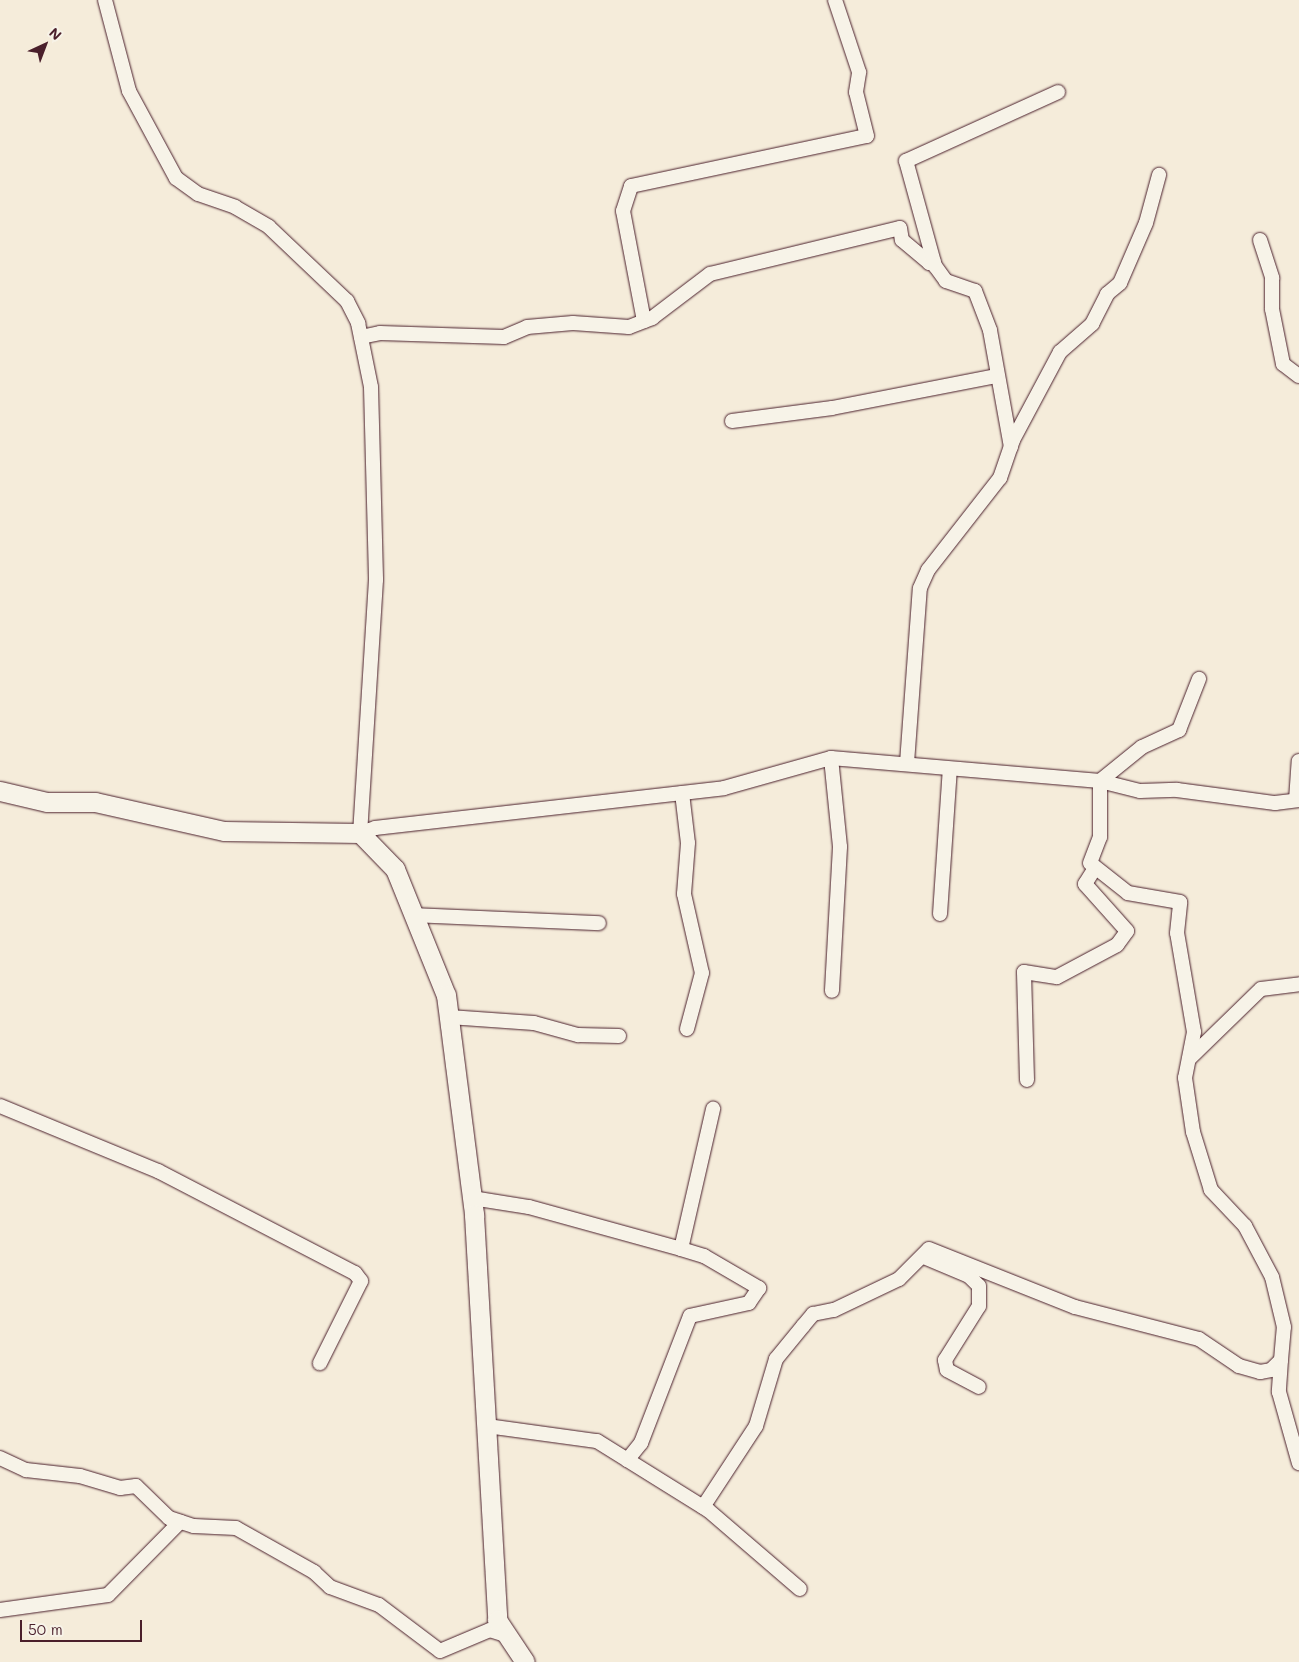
<!DOCTYPE html>
<html>
<head>
<meta charset="utf-8">
<style>
  body { margin:0 }
  #map { position:relative; width:1299px; height:1662px; overflow:hidden; background:#f5ecda; font-family:Mali,sans-serif }
  div>[style] { position:absolute }
  .roads { filter:drop-shadow(0 0 1px #4a1f2b) drop-shadow(0 0 1px #4a1f2b) }
  .street>* { height:14px; margin:-7px; padding:0 7px; transform-origin:7px; border-radius:7px; background:#f7f3e8 }
  .secondary>* { height:19px; margin:-9.5px; padding:0 9.5px; transform-origin:9.5px; border-radius:9.5px; background:#f7f3e8 }
  span { translate:-50% -50%; white-space:nowrap; text-align:center; line-height:1.15; -webkit-text-stroke:4px #f7f3e8; paint-order:stroke }
  .north { position:absolute; left:20px; top:20px; width:50px; height:50px; -webkit-text-stroke:4px #f7f3e8; paint-order:stroke; rotate:43deg; font-size:14px; font-weight:700; line-height:20px; text-align:center; color:#4a1f2b }
  .north::after { content:''; display:block; margin:auto; width:18px; height:22px; background:#4a1f2b; clip-path:polygon(50% 0,100% 100%,50% 72%,0 100%) }
  .scale { position:absolute; left:20px; top:1620px; width:122px; height:22px; box-sizing:border-box; border:2px solid #4a1f2b; border-top:0; padding-left:6px; font-size:15px; line-height:18px; white-space:nowrap; color:#4a1f2b; -webkit-text-stroke:4px #f7f3e8; paint-order:stroke }
</style>
</head>
<body>
<div id="map">
  <div class="roads">
    <div class="street">
      <i style="left:105px;top:0;width:94px;rotate:75.2deg"></i>
      <i style="left:129px;top:91px;width:99px;rotate:61.6deg"></i>
      <i style="left:176px;top:178px;width:27px;rotate:36deg"></i>
      <i style="left:198px;top:194px;width:39px;rotate:19deg"></i>
      <i style="left:235px;top:207px;width:39px;rotate:30deg"></i>
      <i style="left:269px;top:227px;width:108px;rotate:43.5deg"></i>
      <i style="left:347px;top:301px;width:25px;rotate:63deg"></i>
      <i style="left:358px;top:323px;width:65px;rotate:78.5deg"></i>
      <i style="left:371px;top:387px;width:193px;rotate:88.5deg"></i>
      <i style="left:376px;top:580px;width:254px;rotate:93.6deg"></i>
      <i style="left:360px;top:833px;width:16px;rotate:-18deg"></i>
      <i style="left:375px;top:828px;width:351px;rotate:-6.5deg"></i>
      <i style="left:724px;top:788px;width:111px;rotate:-15.7deg"></i>
      <i style="left:831px;top:758px;width:270px;rotate:4.9deg"></i>
      <i style="left:1100px;top:781px;width:41px;rotate:14deg"></i>
      <i style="left:1140px;top:791px;width:37px;rotate:-2deg"></i>
      <i style="left:1177px;top:790px;width:99px;rotate:7.6deg"></i>
      <i style="left:1275px;top:803px;width:24px;rotate:-7deg"></i>
      <i style="left:1260px;top:240px;width:40px;rotate:72deg"></i>
      <i style="left:1272px;top:278px;width:31px;rotate:90deg"></i>
      <i style="left:1272px;top:309px;width:56px;rotate:78.7deg"></i>
      <i style="left:1283px;top:364px;width:20px;rotate:37deg"></i>
      <i style="left:644px;top:321px;width:112px;rotate:-100.8deg"></i>
      <i style="left:623px;top:211px;width:26px;rotate:-72deg"></i>
      <i style="left:631px;top:186px;width:241px;rotate:-12deg"></i>
      <i style="left:867px;top:136px;width:45px;rotate:-104deg"></i>
      <i style="left:856px;top:92px;width:20px;rotate:-81deg"></i>
      <i style="left:859px;top:72px;width:76px;rotate:-108.4deg"></i>
      <i style="left:361px;top:337px;width:19px;rotate:-12deg"></i>
      <i style="left:380px;top:333px;width:124px;rotate:1.8deg"></i>
      <i style="left:504px;top:337px;width:25px;rotate:-23deg"></i>
      <i style="left:527px;top:327px;width:46px;rotate:-5deg"></i>
      <i style="left:573px;top:323px;width:56px;rotate:4.1deg"></i>
      <i style="left:629px;top:327px;width:25px;rotate:-21deg"></i>
      <i style="left:652px;top:318px;width:73px;rotate:-37.2deg"></i>
      <i style="left:710px;top:274px;width:195px;rotate:-13.6deg"></i>
      <i style="left:900px;top:228px;width:12px;rotate:81deg"></i>
      <i style="left:902px;top:240px;width:35px;rotate:40deg"></i>
      <i style="left:929px;top:263px;width:5px;rotate:-22deg"></i>
      <i style="left:732px;top:421px;width:101px;rotate:-7.4deg"></i>
      <i style="left:832px;top:408px;width:168px;rotate:-11deg"></i>
      <i style="left:1011px;top:447px;width:119px;rotate:-100.2deg"></i>
      <i style="left:990px;top:330px;width:42px;rotate:-111deg"></i>
      <i style="left:975px;top:291px;width:31px;rotate:-161deg"></i>
      <i style="left:946px;top:281px;width:19px;rotate:-126deg"></i>
      <i style="left:935px;top:266px;width:109px;rotate:-105.4deg"></i>
      <i style="left:906px;top:161px;width:167px;rotate:-24.4deg"></i>
      <i style="left:831px;top:758px;width:89px;rotate:84.2deg"></i>
      <i style="left:840px;top:847px;width:144px;rotate:93.2deg"></i>
      <i style="left:907px;top:763px;width:175px;rotate:-85.8deg"></i>
      <i style="left:920px;top:588px;width:20px;rotate:-66deg"></i>
      <i style="left:928px;top:570px;width:117px;rotate:-52deg"></i>
      <i style="left:1000px;top:478px;width:40px;rotate:-71.1deg"></i>
      <i style="left:1013px;top:440px;width:100px;rotate:-61.9deg"></i>
      <i style="left:1060px;top:352px;width:43px;rotate:-41.2deg"></i>
      <i style="left:1092px;top:324px;width:34px;rotate:-63deg"></i>
      <i style="left:1107px;top:294px;width:17px;rotate:-40deg"></i>
      <i style="left:1120px;top:283px;width:65px;rotate:-66.6deg"></i>
      <i style="left:1146px;top:223px;width:50px;rotate:-74.8deg"></i>
      <i style="left:682px;top:793px;width:50px;rotate:83.2deg"></i>
      <i style="left:688px;top:843px;width:51px;rotate:94.5deg"></i>
      <i style="left:684px;top:894px;width:81px;rotate:77.2deg"></i>
      <i style="left:702px;top:973px;width:58px;rotate:105deg"></i>
      <i style="left:1296px;top:800px;width:39px;rotate:-86deg"></i>
      <i style="left:940px;top:914px;width:145px;rotate:-86.1deg"></i>
      <i style="left:413px;top:915px;width:186px;rotate:2.5deg"></i>
      <i style="left:449px;top:1017px;width:85px;rotate:4deg"></i>
      <i style="left:534px;top:1023px;width:46px;rotate:15.3deg"></i>
      <i style="left:578px;top:1035px;width:41px;rotate:1.4deg"></i>
      <i style="left:1189px;top:1059px;width:100px;rotate:-44.2deg"></i>
      <i style="left:1261px;top:989px;width:38px;rotate:-7deg"></i>
      <i style="left:1027px;top:1080px;width:108px;rotate:-91.6deg"></i>
      <i style="left:1024px;top:972px;width:33px;rotate:9deg"></i>
      <i style="left:1057px;top:977px;width:68px;rotate:-28.1deg"></i>
      <i style="left:1117px;top:945px;width:17px;rotate:-54deg"></i>
      <i style="left:1127px;top:931px;width:63px;rotate:-131.8deg"></i>
      <i style="left:1085px;top:884px;width:19px;rotate:-58deg"></i>
      <i style="left:0;top:1106px;width:171px;rotate:22.4deg"></i>
      <i style="left:158px;top:1171px;width:222px;rotate:27.4deg"></i>
      <i style="left:355px;top:1273px;width:10px;rotate:53deg"></i>
      <i style="left:361px;top:1281px;width:92px;rotate:116.6deg"></i>
      <i style="left:472px;top:1198px;width:58px;rotate:9deg"></i>
      <i style="left:529px;top:1207px;width:158px;rotate:15.4deg"></i>
      <i style="left:681px;top:1249px;width:24px;rotate:17deg"></i>
      <i style="left:704px;top:1256px;width:64px;rotate:30.2deg"></i>
      <i style="left:759px;top:1288px;width:18px;rotate:124deg"></i>
      <i style="left:749px;top:1303px;width:60px;rotate:167.6deg"></i>
      <i style="left:690px;top:1316px;width:136px;rotate:111.1deg"></i>
      <i style="left:641px;top:1443px;width:22px;rotate:129deg"></i>
      <i style="left:681px;top:1249px;width:144px;rotate:-77.1deg"></i>
      <i style="left:924px;top:1257px;width:49px;rotate:22.9deg"></i>
      <i style="left:969px;top:1276px;width:14px;rotate:45deg"></i>
      <i style="left:979px;top:1286px;width:20px;rotate:90deg"></i>
      <i style="left:979px;top:1306px;width:64px;rotate:122.2deg"></i>
      <i style="left:945px;top:1360px;width:10px;rotate:79deg"></i>
      <i style="left:947px;top:1370px;width:36px;rotate:28deg"></i>
      <i style="left:1281px;top:1360px;width:32px;rotate:94deg"></i>
      <i style="left:1279px;top:1392px;width:74px;rotate:74.3deg"></i>
      <i style="left:487px;top:1426px;width:111px;rotate:7.8deg"></i>
      <i style="left:597px;top:1441px;width:131px;rotate:31.9deg"></i>
      <i style="left:708px;top:1510px;width:121px;rotate:40.7deg"></i>
      <i style="left:0;top:1458px;width:29px;rotate:25deg"></i>
      <i style="left:26px;top:1470px;width:54px;rotate:6.3deg"></i>
      <i style="left:80px;top:1476px;width:42px;rotate:16.7deg"></i>
      <i style="left:120px;top:1488px;width:16px;rotate:-7deg"></i>
      <i style="left:136px;top:1486px;width:46px;rotate:44.1deg"></i>
      <i style="left:169px;top:1518px;width:26px;rotate:18deg"></i>
      <i style="left:194px;top:1526px;width:42px;rotate:2.7deg"></i>
      <i style="left:236px;top:1528px;width:90px;rotate:29.4deg"></i>
      <i style="left:314px;top:1572px;width:22px;rotate:43deg"></i>
      <i style="left:330px;top:1587px;width:52px;rotate:20.2deg"></i>
      <i style="left:379px;top:1605px;width:76px;rotate:37deg"></i>
      <i style="left:440px;top:1651px;width:54px;rotate:-22.8deg"></i>
      <i style="left:490px;top:1630px;width:19px;rotate:18deg"></i>
      <i style="left:703px;top:1507px;width:97px;rotate:-56.8deg"></i>
      <i style="left:756px;top:1426px;width:70px;rotate:-73.4deg"></i>
      <i style="left:776px;top:1359px;width:43px;rotate:-50.7deg"></i>
      <i style="left:803px;top:1326px;width:16px;rotate:-50deg"></i>
      <i style="left:813px;top:1314px;width:21px;rotate:-11deg"></i>
      <i style="left:834px;top:1310px;width:72px;rotate:-25.5deg"></i>
      <i style="left:899px;top:1279px;width:42px;rotate:-45deg"></i>
      <i style="left:929px;top:1249px;width:157px;rotate:21.7deg"></i>
      <i style="left:1075px;top:1307px;width:128px;rotate:14.5deg"></i>
      <i style="left:1199px;top:1339px;width:48px;rotate:34deg"></i>
      <i style="left:1239px;top:1366px;width:22px;rotate:16deg"></i>
      <i style="left:1260px;top:1372px;width:11px;rotate:-10deg"></i>
      <i style="left:1271px;top:1370px;width:14px;rotate:-45deg"></i>
      <i style="left:1281px;top:1360px;width:33px;rotate:-85deg"></i>
      <i style="left:1284px;top:1327px;width:51px;rotate:-103.5deg"></i>
      <i style="left:1272px;top:1277px;width:58px;rotate:-117.9deg"></i>
      <i style="left:1245px;top:1226px;width:50px;rotate:-133.4deg"></i>
      <i style="left:1211px;top:1190px;width:61px;rotate:-107.2deg"></i>
      <i style="left:1193px;top:1132px;width:55px;rotate:-98.4deg"></i>
      <i style="left:1185px;top:1078px;width:47px;rotate:-78.9deg"></i>
      <i style="left:1194px;top:1032px;width:100px;rotate:-99.7deg"></i>
      <i style="left:1177px;top:933px;width:31px;rotate:-84deg"></i>
      <i style="left:1180px;top:902px;width:53px;rotate:-170.2deg"></i>
      <i style="left:1128px;top:893px;width:48px;rotate:-141.7deg"></i>
      <i style="left:1090px;top:863px;width:28px;rotate:-69deg"></i>
      <i style="left:1100px;top:837px;width:56px;rotate:-90deg"></i>
      <i style="left:1100px;top:781px;width:54px;rotate:-39deg"></i>
      <i style="left:1142px;top:747px;width:41px;rotate:-24.7deg"></i>
      <i style="left:1179px;top:730px;width:55px;rotate:-68.6deg"></i>
      <i style="left:0;top:1610px;width:109px;rotate:-7.9deg"></i>
      <i style="left:108px;top:1595px;width:103px;rotate:-45.4deg"></i>
    </div>
    <div class="secondary">
      <i style="left:0;top:791px;width:48px;rotate:13.2deg"></i>
      <i style="left:47px;top:802px;width:48px"></i>
      <i style="left:95px;top:802px;width:132px;rotate:12.7deg"></i>
      <i style="left:224px;top:831px;width:136px;rotate:0.8deg"></i>
      <i style="left:360px;top:833px;width:50px;rotate:45.8deg"></i>
      <i style="left:395px;top:869px;width:136px;rotate:68deg"></i>
      <i style="left:446px;top:995px;width:222px;rotate:82.7deg"></i>
      <i style="left:474px;top:1215px;width:406px;rotate:86.7deg"></i>
      <i style="left:497px;top:1620px;width:50px;rotate:56.3deg"></i>
    </div>
  </div>
  <div class="north">N</div>
  <div class="scale">50 m</div>
</div>
</body>
</html>
